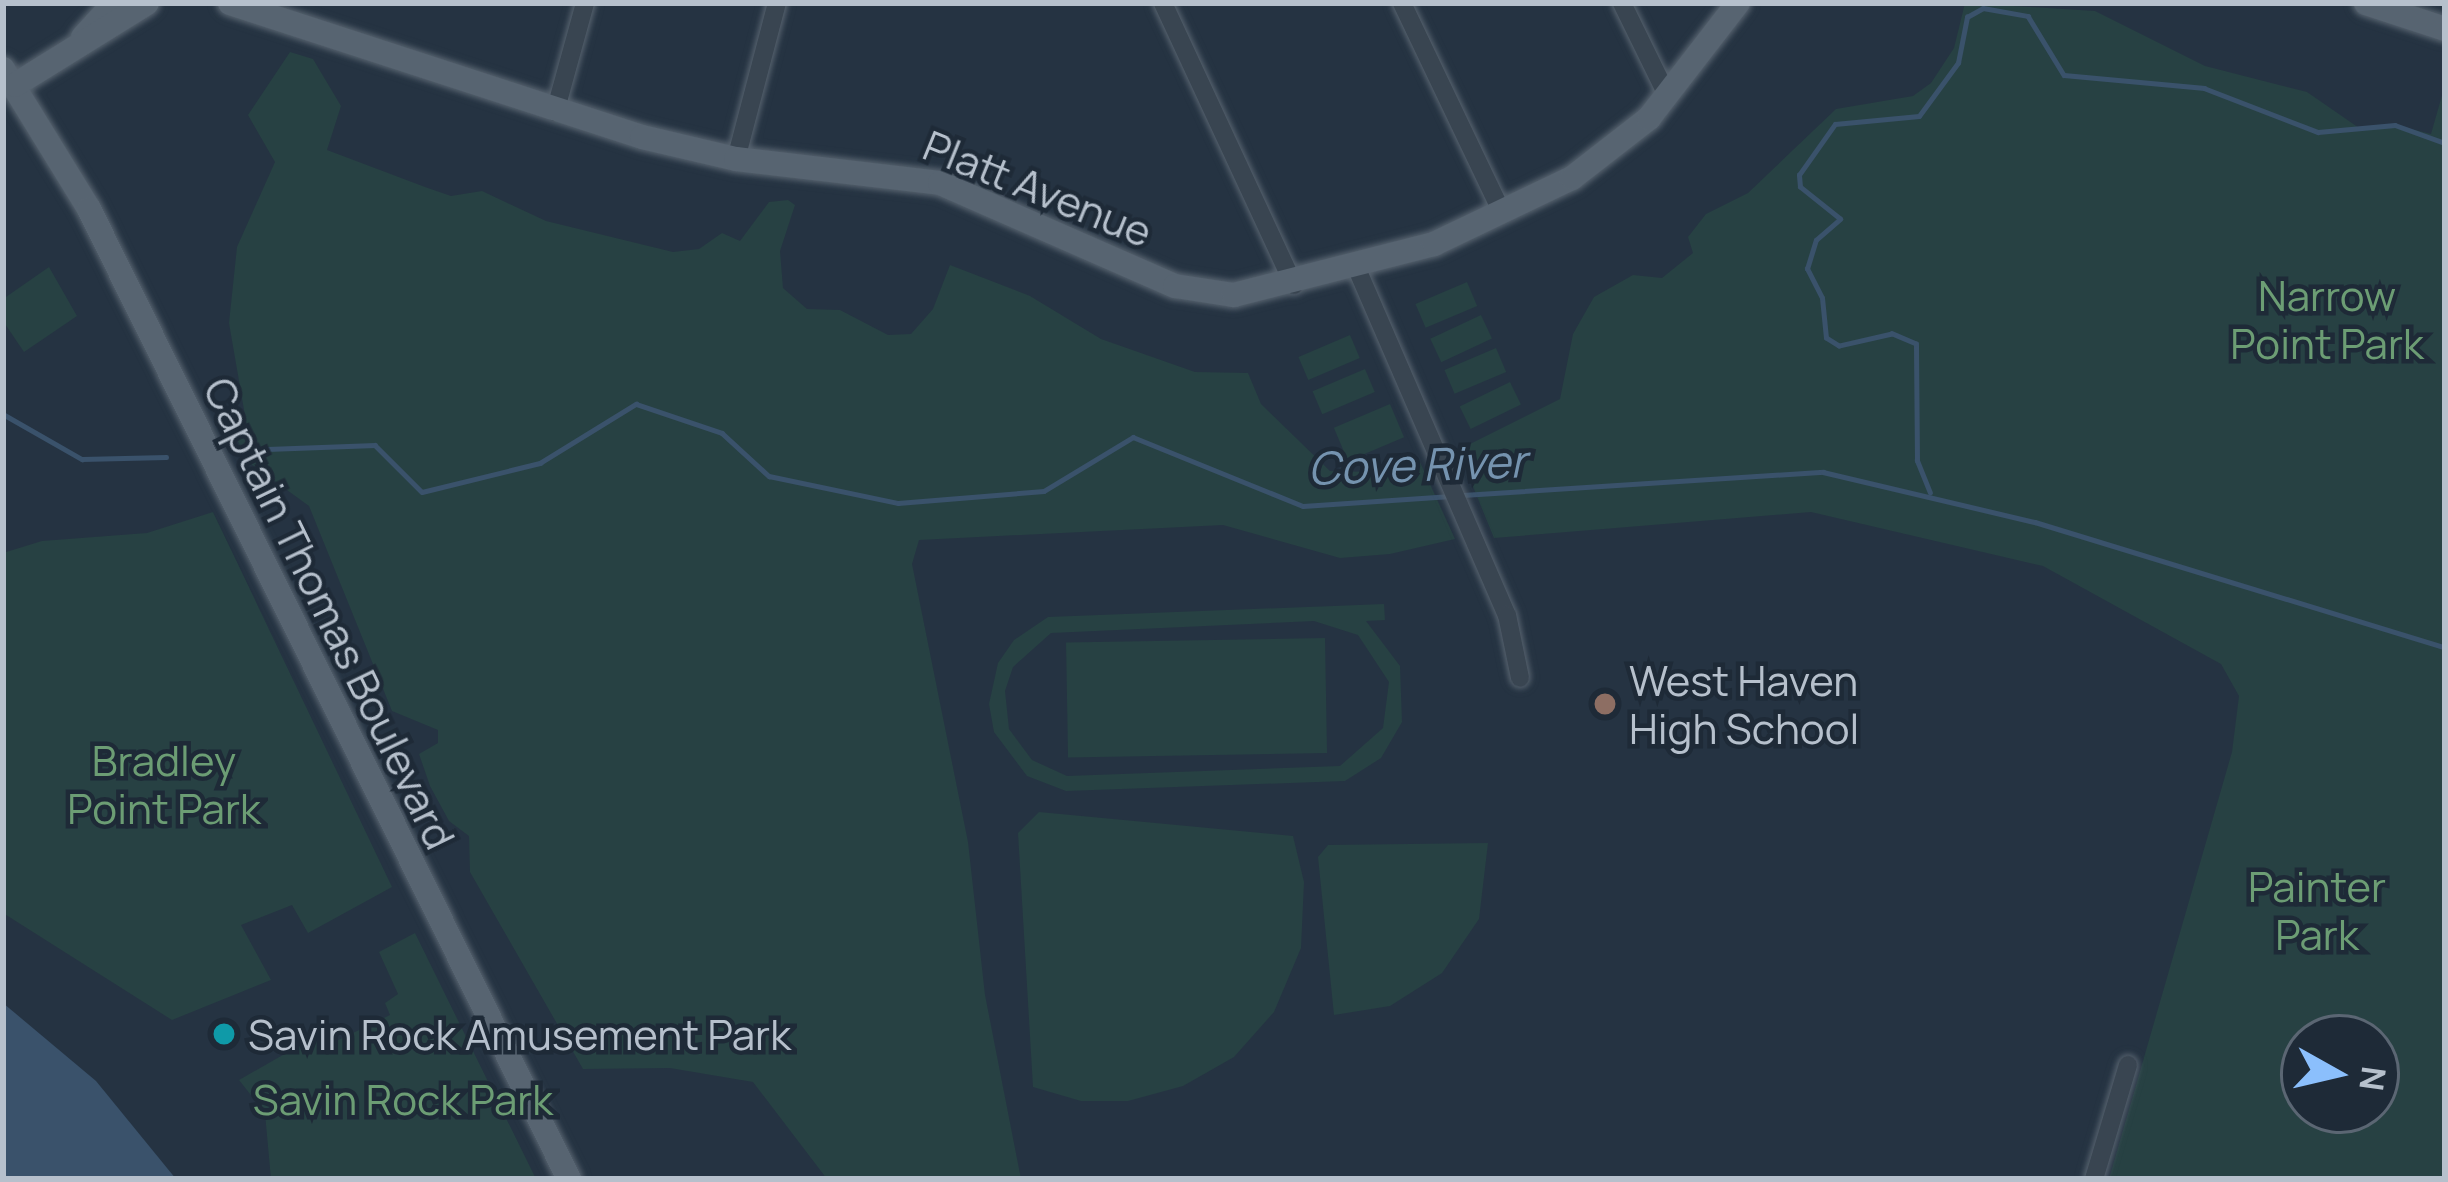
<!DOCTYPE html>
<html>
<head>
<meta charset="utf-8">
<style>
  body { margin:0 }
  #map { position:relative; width:2448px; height:1182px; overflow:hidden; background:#253342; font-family:Manrope,sans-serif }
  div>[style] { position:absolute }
  .green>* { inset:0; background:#274143; transform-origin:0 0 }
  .water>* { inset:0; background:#3a526b }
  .stream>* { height:4.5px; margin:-2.25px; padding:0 2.25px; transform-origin:2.25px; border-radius:2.25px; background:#3a526b }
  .roads { filter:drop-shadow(0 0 3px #57636f) drop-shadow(0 0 3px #57636f) }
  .minor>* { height:18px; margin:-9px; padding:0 9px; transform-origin:9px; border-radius:9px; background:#394551 }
  .major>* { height:24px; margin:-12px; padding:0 12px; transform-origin:12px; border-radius:12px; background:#576471 }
  .dots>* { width:33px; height:33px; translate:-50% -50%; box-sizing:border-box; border:6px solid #1e2a37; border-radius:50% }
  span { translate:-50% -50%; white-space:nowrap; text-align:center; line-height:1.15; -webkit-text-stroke:9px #1e2a37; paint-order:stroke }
  .street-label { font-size:42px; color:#b6c0cc }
  .park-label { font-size:42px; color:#6c9d74 }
  .poi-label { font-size:42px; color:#b6c0cc }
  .left { translate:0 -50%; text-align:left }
  .water-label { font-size:45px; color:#7593af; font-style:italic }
  .frame { position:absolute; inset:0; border:6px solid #b6c0cc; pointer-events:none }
  .north { position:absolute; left:2280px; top:1014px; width:120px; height:120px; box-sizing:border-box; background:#1e2a37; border:3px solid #5b6673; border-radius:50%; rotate:98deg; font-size:33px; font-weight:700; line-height:48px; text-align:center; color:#b6c0cc }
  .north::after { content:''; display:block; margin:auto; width:42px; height:54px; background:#8bbffc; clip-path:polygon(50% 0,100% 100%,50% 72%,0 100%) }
</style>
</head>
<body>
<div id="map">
  <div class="green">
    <i style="clip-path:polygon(evenodd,1965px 3px,2095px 11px,2205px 66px,2307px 92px,2362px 130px,2395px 125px,2431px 134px,2445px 85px,2445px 1179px,2109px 1179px,2232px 752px,2239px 696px,2221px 664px,2043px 566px,1811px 512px,1494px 538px,1458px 450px,1560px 399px,1573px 334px,1594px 297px,1633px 275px,1662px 278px,1693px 253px,1688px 237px,1706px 214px,1748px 193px,1836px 109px,1913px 96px,1931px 83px,1954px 48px,1965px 3px,2304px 1038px,2376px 1038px,2376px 1110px,2304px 1110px,2304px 1038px)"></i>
    <i style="clip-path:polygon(290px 52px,313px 59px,341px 106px,327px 150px,425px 187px,451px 196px,482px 191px,546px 221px,673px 252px,699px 249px,722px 233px,740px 241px,769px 202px,788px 200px,795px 205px,780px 251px,783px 288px,807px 309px,840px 310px,888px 335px,911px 334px,933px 309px,950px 265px,1030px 296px,1101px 339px,1195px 372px,1248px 373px,1261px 404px,1330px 471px,1377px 472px,1419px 460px,1455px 539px,1390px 554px,1340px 558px,1223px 525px,919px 540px,912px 564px,968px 842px,985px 995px,1021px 1179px,827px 1179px,753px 1082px,670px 1068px,583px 1069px,470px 872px,469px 836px,449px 821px,430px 786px,419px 754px,438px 743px,438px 730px,392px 711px,309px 506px,247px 461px,236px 437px,247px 427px,229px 323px,237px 247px,275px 162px,248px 115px)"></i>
    <i style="clip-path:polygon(49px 267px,77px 316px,24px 352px,3px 321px,3px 299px)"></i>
    <i style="left:1467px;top:282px;width:26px;height:56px;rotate:67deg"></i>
    <i style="left:1481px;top:315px;width:26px;height:56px;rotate:65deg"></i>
    <i style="left:1350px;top:335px;width:25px;height:56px;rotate:67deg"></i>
    <i style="left:1496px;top:348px;width:26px;height:56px;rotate:67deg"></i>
    <i style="left:1365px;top:369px;width:25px;height:57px;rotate:67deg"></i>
    <i style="left:1510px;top:382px;width:25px;height:56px;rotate:64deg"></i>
    <i style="left:1390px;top:404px;width:36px;height:61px;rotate:67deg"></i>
    <i style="clip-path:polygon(213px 512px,392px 887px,308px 933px,292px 905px,241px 925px,271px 980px,172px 1020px,3px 913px,3px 553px,42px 541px,147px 533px)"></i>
    <i style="clip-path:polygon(evenodd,1384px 604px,1385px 620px,1366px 621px,1400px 666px,1402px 722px,1381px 758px,1345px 781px,1066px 791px,1027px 776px,994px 732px,989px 704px,998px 663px,1014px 640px,1048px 617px,1384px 604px,1314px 621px,1358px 635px,1389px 682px,1383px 728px,1340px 766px,1067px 776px,1032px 760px,1009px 729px,1005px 691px,1013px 667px,1051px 633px,1314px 621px)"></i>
    <i style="left:1325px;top:638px;width:115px;height:259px;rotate:89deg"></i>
    <i style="clip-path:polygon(1039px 812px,1293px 836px,1304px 882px,1301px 948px,1274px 1012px,1234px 1057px,1183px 1086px,1128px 1101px,1081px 1101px,1033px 1087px,1018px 833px)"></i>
    <i style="clip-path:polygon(1488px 843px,1479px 919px,1442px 973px,1390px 1006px,1334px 1015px,1318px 857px,1328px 845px)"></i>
    <i style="clip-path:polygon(415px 933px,536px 1179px,271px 1179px,265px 1113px,239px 1080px,316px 1036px,322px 1048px,390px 1015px,385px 1003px,398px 994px,379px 952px)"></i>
  </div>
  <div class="water">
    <i style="clip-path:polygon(3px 1003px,96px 1081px,176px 1179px,3px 1179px)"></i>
  </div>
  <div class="stream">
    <i style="left:3px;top:414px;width:91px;rotate:29.7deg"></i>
    <i style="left:82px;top:459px;width:84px;rotate:-1.4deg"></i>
    <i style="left:243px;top:450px;width:132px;rotate:-2.2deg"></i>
    <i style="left:375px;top:445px;width:66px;rotate:45deg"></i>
    <i style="left:422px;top:492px;width:122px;rotate:-13.8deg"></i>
    <i style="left:540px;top:463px;width:113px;rotate:-31.6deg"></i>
    <i style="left:636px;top:404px;width:91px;rotate:18.6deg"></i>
    <i style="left:722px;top:433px;width:64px;rotate:42.5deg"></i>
    <i style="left:769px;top:476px;width:132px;rotate:11.8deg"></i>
    <i style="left:898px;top:503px;width:146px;rotate:-4.7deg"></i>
    <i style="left:1044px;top:491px;width:104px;rotate:-31.2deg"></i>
    <i style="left:1133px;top:437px;width:183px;rotate:22.1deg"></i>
    <i style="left:1303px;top:506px;width:148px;rotate:-3.9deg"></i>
    <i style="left:1930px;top:493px;width:35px;rotate:-112deg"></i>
    <i style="left:1917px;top:461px;width:117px;rotate:-90.5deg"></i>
    <i style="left:1916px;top:344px;width:26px;rotate:-157deg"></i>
    <i style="left:1892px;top:334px;width:54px;rotate:167.2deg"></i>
    <i style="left:1839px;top:346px;width:15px;rotate:-148deg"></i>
    <i style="left:1826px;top:338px;width:40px;rotate:-95.7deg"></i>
    <i style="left:1822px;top:298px;width:33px;rotate:-117deg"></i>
    <i style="left:1807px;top:269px;width:30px;rotate:-73deg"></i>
    <i style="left:1816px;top:240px;width:32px;rotate:-41deg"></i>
    <i style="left:1840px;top:219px;width:51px;rotate:-141.3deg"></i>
    <i style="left:1800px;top:187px;width:12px;rotate:-95deg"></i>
    <i style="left:1799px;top:175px;width:62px;rotate:-54.8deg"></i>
    <i style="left:1835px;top:124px;width:84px;rotate:-5.4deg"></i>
    <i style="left:1919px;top:116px;width:66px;rotate:-53.7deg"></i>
    <i style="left:1958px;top:63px;width:47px;rotate:-78.9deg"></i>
    <i style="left:1967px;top:17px;width:18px;rotate:-29deg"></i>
    <i style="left:1983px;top:8px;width:46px;rotate:10.1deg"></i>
    <i style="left:2028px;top:16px;width:69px;rotate:58.6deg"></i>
    <i style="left:2064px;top:75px;width:141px;rotate:5.3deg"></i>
    <i style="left:2204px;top:88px;width:122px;rotate:21.1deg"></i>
    <i style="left:2318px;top:132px;width:77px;rotate:-5.2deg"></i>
    <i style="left:2395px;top:125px;width:53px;rotate:19.8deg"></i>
    <i style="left:1463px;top:495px;width:361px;rotate:-3.7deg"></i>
    <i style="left:1823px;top:472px;width:218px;rotate:13.3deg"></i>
    <i style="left:2035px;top:522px;width:429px;rotate:17deg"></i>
  </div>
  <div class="roads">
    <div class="minor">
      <i style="left:1163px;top:3px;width:311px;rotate:65.1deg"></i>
      <i style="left:1402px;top:3px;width:233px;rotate:64.5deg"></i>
      <i style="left:1622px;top:3px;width:102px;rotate:63.9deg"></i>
      <i style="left:555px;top:112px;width:113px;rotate:-74.6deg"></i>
      <i style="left:736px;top:159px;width:161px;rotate:-75.3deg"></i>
      <i style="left:1357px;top:269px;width:377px;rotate:66.6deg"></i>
      <i style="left:1507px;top:615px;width:64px;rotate:78.3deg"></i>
      <i style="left:2094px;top:1179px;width:119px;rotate:-73.4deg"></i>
    </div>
    <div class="major">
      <i style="left:230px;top:3px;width:433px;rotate:18deg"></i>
      <i style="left:642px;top:137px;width:97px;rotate:13.2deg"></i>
      <i style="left:736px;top:159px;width:205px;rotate:6.7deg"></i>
      <i style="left:940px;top:183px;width:257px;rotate:23.7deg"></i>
      <i style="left:1175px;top:286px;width:60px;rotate:8.7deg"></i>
      <i style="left:1234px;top:295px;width:206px;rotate:-14.3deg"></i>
      <i style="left:1434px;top:244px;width:153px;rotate:-25.6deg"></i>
      <i style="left:1572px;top:178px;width:98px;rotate:-37.9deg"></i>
      <i style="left:1649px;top:118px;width:145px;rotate:-52.3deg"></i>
      <i style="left:2366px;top:3px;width:83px;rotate:18.2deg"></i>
      <i style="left:83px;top:37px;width:46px;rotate:-47.6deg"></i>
      <i style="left:3px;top:69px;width:164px;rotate:58.4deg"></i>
      <i style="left:89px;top:209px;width:1082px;rotate:63.67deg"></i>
      <i style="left:15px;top:85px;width:155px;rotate:-31.8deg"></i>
    </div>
  </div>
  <div class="dots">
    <i style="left:1605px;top:704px;background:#8d6e63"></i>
    <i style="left:224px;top:1034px;background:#0f9aa8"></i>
  </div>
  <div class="street-label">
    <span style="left:1038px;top:188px;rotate:22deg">Platt Avenue</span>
    <span style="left:330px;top:613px;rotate:64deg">Captain Thomas Boulevard</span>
  </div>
  <div class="park-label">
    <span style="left:2327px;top:319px">Narrow<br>Point Park</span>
    <span style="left:164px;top:784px">Bradley<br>Point Park</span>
    <span style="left:2317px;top:910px">Painter<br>Park</span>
    <span style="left:403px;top:1099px">Savin Rock Park</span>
  </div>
  <div class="poi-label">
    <span class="left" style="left:1629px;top:704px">West Haven<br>High School</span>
    <span class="left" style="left:248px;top:1034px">Savin Rock Amusement Park</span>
  </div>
  <div class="water-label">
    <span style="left:1417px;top:465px;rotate:-2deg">Cove River</span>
  </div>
  <div class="frame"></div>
  <div class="north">N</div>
</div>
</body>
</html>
